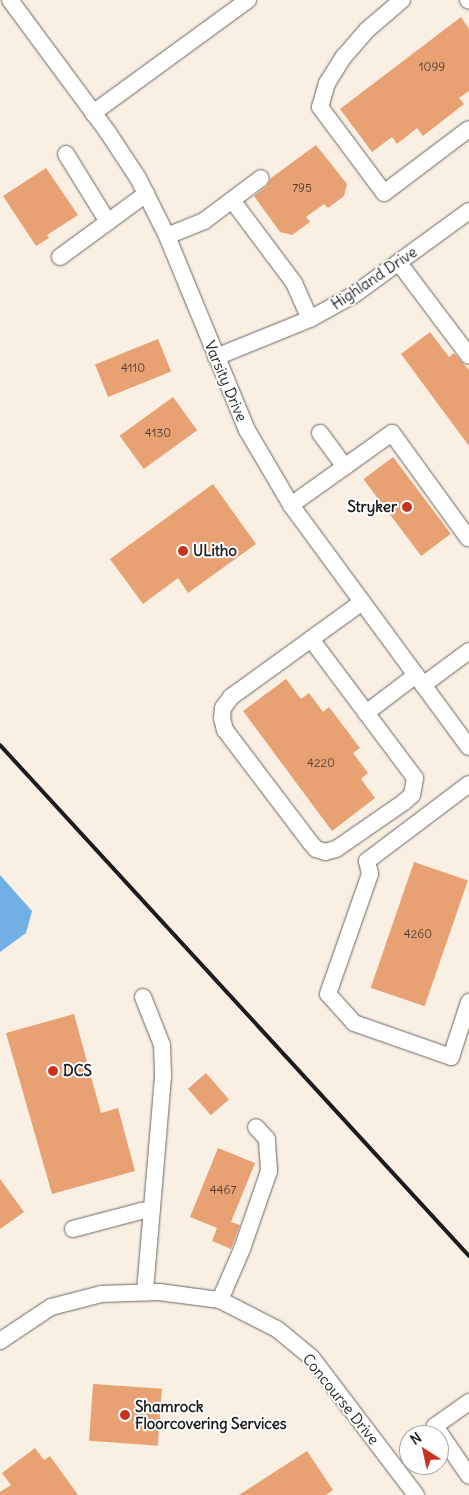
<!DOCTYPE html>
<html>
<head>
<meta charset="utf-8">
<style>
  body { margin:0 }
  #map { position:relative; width:469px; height:1495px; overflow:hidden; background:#f9f0e3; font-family:Delius,sans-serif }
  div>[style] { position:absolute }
  .water>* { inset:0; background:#70b0e4 }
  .building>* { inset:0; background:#e8a173; transform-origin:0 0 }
  .roads { filter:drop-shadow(0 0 1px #696662) drop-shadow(0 0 1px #696662) }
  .minor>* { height:16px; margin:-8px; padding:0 8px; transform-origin:8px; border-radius:8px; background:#fff }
  .rail>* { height:4px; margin:-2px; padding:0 2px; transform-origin:2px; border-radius:2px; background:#1c1c1c }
  .dots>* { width:14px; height:14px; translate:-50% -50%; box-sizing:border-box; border:2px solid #fff; border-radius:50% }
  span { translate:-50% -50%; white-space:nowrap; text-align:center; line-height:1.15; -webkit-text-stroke:4px #fff; paint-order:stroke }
  .number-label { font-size:12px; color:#4f3d32 }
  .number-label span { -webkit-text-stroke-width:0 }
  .street-label { font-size:15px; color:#1c1c1c }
  .poi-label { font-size:15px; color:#1c1c1c; font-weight:700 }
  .right { translate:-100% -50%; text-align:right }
  .left { translate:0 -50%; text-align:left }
  .north { position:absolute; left:399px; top:1425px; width:50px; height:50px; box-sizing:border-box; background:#fff; border:1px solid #a4a4a4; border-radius:50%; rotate:325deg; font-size:14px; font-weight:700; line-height:20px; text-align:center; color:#1c1c1c }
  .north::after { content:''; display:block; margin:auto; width:18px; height:22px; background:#c8321e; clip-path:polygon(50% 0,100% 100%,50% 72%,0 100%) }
</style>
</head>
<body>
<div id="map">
  <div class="water">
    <i style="clip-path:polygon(0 875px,32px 911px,26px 933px,0 952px)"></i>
  </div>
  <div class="building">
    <i style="clip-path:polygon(461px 17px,469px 29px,469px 91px,459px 98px,464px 104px,423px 136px,417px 128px,397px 144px,392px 137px,372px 152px,340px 109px)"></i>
    <i style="clip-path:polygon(316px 145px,347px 184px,344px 196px,328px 208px,324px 204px,306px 217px,310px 222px,292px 235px,280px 232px,254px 196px,267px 186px,271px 178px)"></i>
    <i style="clip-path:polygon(46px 168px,78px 215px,47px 235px,49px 238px,36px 246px,3px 196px)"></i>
    <i style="clip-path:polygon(430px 332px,449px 357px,454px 353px,469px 370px,469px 446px,401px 354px)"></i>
    <i style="left:158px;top:339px;width:35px;height:68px;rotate:68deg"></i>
    <i style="left:173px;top:397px;width:41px;height:66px;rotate:54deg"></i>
    <i style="left:393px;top:457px;width:96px;height:37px;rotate:53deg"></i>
    <i style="clip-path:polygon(213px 484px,256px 544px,188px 593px,178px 578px,143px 604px,110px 559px)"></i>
    <i style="clip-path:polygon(286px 679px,301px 699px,309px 693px,323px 712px,329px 707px,360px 748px,353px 753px,368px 773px,361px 779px,375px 798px,332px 831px,243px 711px)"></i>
    <i style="left:414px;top:862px;width:57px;height:133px;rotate:19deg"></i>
    <i style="clip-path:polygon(74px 1014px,101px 1113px,118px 1108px,135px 1171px,52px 1194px,6px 1033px)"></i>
    <i style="left:206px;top:1073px;width:35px;height:24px;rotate:49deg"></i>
    <i style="clip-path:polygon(218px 1148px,255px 1163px,231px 1222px,240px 1225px,231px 1249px,212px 1241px,217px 1228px,190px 1217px)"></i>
    <i style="clip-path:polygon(0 1179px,24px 1212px,0 1229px)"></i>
    <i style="left:93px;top:1384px;width:69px;height:57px;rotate:4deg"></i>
    <i style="clip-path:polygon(35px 1448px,44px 1460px,50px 1456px,78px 1495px,0 1495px,0 1492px,11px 1485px,2px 1473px)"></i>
    <i style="clip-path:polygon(307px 1451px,333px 1490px,326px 1495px,239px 1495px)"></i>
  </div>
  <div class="roads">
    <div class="minor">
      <i style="left:10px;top:0;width:163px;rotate:53.5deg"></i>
      <i style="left:107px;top:131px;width:56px;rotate:56.6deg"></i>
      <i style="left:138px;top:178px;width:65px;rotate:63.4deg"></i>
      <i style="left:167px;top:236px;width:210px;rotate:67.6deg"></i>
      <i style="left:247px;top:430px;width:87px;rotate:59.6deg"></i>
      <i style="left:291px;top:505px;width:300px;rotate:53.7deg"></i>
      <i style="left:402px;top:0;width:46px;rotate:139.4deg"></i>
      <i style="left:367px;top:30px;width:35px;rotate:131deg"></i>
      <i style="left:344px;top:56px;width:32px;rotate:122deg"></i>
      <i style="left:327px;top:83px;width:25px;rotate:106deg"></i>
      <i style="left:320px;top:107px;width:107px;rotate:53.3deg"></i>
      <i style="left:384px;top:193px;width:106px;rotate:-37deg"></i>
      <i style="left:468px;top:0;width:1px;rotate:45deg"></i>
      <i style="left:93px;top:113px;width:192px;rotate:-36.1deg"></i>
      <i style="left:66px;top:154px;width:80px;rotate:58.3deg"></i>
      <i style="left:232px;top:200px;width:104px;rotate:53.2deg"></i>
      <i style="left:294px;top:283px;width:39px;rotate:66deg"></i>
      <i style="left:167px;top:236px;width:40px;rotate:-22deg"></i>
      <i style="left:204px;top:221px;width:71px;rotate:-37deg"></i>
      <i style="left:60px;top:257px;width:107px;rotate:-36.2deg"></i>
      <i style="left:399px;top:263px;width:116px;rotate:53deg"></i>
      <i style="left:216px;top:357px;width:101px;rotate:-22deg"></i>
      <i style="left:310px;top:319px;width:51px;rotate:-29.1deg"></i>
      <i style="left:355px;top:294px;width:141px;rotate:-36.1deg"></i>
      <i style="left:320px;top:433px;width:42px;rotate:53.7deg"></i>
      <i style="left:291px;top:505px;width:124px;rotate:-35.5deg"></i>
      <i style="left:392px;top:433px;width:130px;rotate:54.1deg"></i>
      <i style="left:311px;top:639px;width:174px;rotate:53.2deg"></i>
      <i style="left:415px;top:778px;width:17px;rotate:100deg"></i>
      <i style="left:412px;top:795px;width:11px;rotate:139deg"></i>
      <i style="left:404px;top:802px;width:83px;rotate:145.3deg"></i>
      <i style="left:336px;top:849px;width:11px;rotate:165deg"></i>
      <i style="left:325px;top:852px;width:9px;rotate:-162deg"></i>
      <i style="left:316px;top:849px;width:9px;rotate:-131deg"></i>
      <i style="left:310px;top:842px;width:141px;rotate:-127.2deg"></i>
      <i style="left:225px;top:730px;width:12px;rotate:-104deg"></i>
      <i style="left:222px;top:718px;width:10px;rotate:-84deg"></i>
      <i style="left:223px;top:708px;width:14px;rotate:-54deg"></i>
      <i style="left:231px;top:697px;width:99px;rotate:-35.9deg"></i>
      <i style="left:311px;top:639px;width:44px;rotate:-35.8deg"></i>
      <i style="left:347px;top:613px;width:19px;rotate:-36deg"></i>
      <i style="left:423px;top:685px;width:57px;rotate:-36.5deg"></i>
      <i style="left:366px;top:713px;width:63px;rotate:-37.2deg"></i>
      <i style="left:469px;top:784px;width:128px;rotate:143deg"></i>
      <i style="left:367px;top:861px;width:13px;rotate:77deg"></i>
      <i style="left:370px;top:874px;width:127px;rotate:109.3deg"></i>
      <i style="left:328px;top:994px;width:39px;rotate:48deg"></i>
      <i style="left:354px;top:1023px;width:103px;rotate:19.3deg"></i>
      <i style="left:451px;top:1057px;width:58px;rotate:-71.9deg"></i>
      <i style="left:143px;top:997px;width:52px;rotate:68.4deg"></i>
      <i style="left:162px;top:1045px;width:32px;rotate:88deg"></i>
      <i style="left:163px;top:1077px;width:216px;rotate:94.8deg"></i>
      <i style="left:73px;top:1229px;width:70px;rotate:-14.8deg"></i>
      <i style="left:141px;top:1211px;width:11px;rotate:-5deg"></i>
      <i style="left:220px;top:1300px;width:56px;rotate:-66.7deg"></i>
      <i style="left:242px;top:1249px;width:83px;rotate:-70.9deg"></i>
      <i style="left:269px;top:1171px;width:32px;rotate:-94deg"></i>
      <i style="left:267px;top:1139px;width:16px;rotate:-133deg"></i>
      <i style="left:0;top:1341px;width:61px;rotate:-33.7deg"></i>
      <i style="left:51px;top:1307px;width:52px;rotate:-14.6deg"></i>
      <i style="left:101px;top:1294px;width:58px;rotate:-2deg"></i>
      <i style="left:159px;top:1292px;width:62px;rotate:7.5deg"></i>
      <i style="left:220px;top:1300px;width:64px;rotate:27deg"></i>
      <i style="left:277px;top:1329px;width:45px;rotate:39.6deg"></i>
      <i style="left:312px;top:1358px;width:172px;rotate:52.8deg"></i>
      <i style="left:469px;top:1402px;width:42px;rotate:144.8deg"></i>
      <i style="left:435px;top:1426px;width:60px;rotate:55.8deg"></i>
    </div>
  </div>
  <div class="rail">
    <i style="left:0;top:745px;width:694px;rotate:47.45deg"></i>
  </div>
  <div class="dots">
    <i style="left:407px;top:507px;background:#c8321e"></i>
    <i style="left:183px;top:551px;background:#c8321e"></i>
    <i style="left:53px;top:1071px;background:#c8321e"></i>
    <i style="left:125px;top:1415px;background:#c8321e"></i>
  </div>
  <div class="number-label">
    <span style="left:432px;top:67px">1099</span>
    <span style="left:302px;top:188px">795</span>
    <span style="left:133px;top:368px">4110</span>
    <span style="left:158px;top:433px">4130</span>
    <span style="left:321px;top:763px">4220</span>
    <span style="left:418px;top:934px">4260</span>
    <span style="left:223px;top:1190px">4467</span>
  </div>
  <div class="street-label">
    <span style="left:374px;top:278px;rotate:-34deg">Highland Drive</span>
    <span style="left:226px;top:381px;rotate:67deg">Varsity Drive</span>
    <span style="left:341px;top:1399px;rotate:51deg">Concourse Drive</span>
  </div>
  <div class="poi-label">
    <span class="right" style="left:397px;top:507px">Stryker</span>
    <span class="left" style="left:193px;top:551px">ULitho</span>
    <span class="left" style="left:63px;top:1071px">DCS</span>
    <span class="left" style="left:135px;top:1415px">Shamrock<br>Floorcovering Services</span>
  </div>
  <div class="north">N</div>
</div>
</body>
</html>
